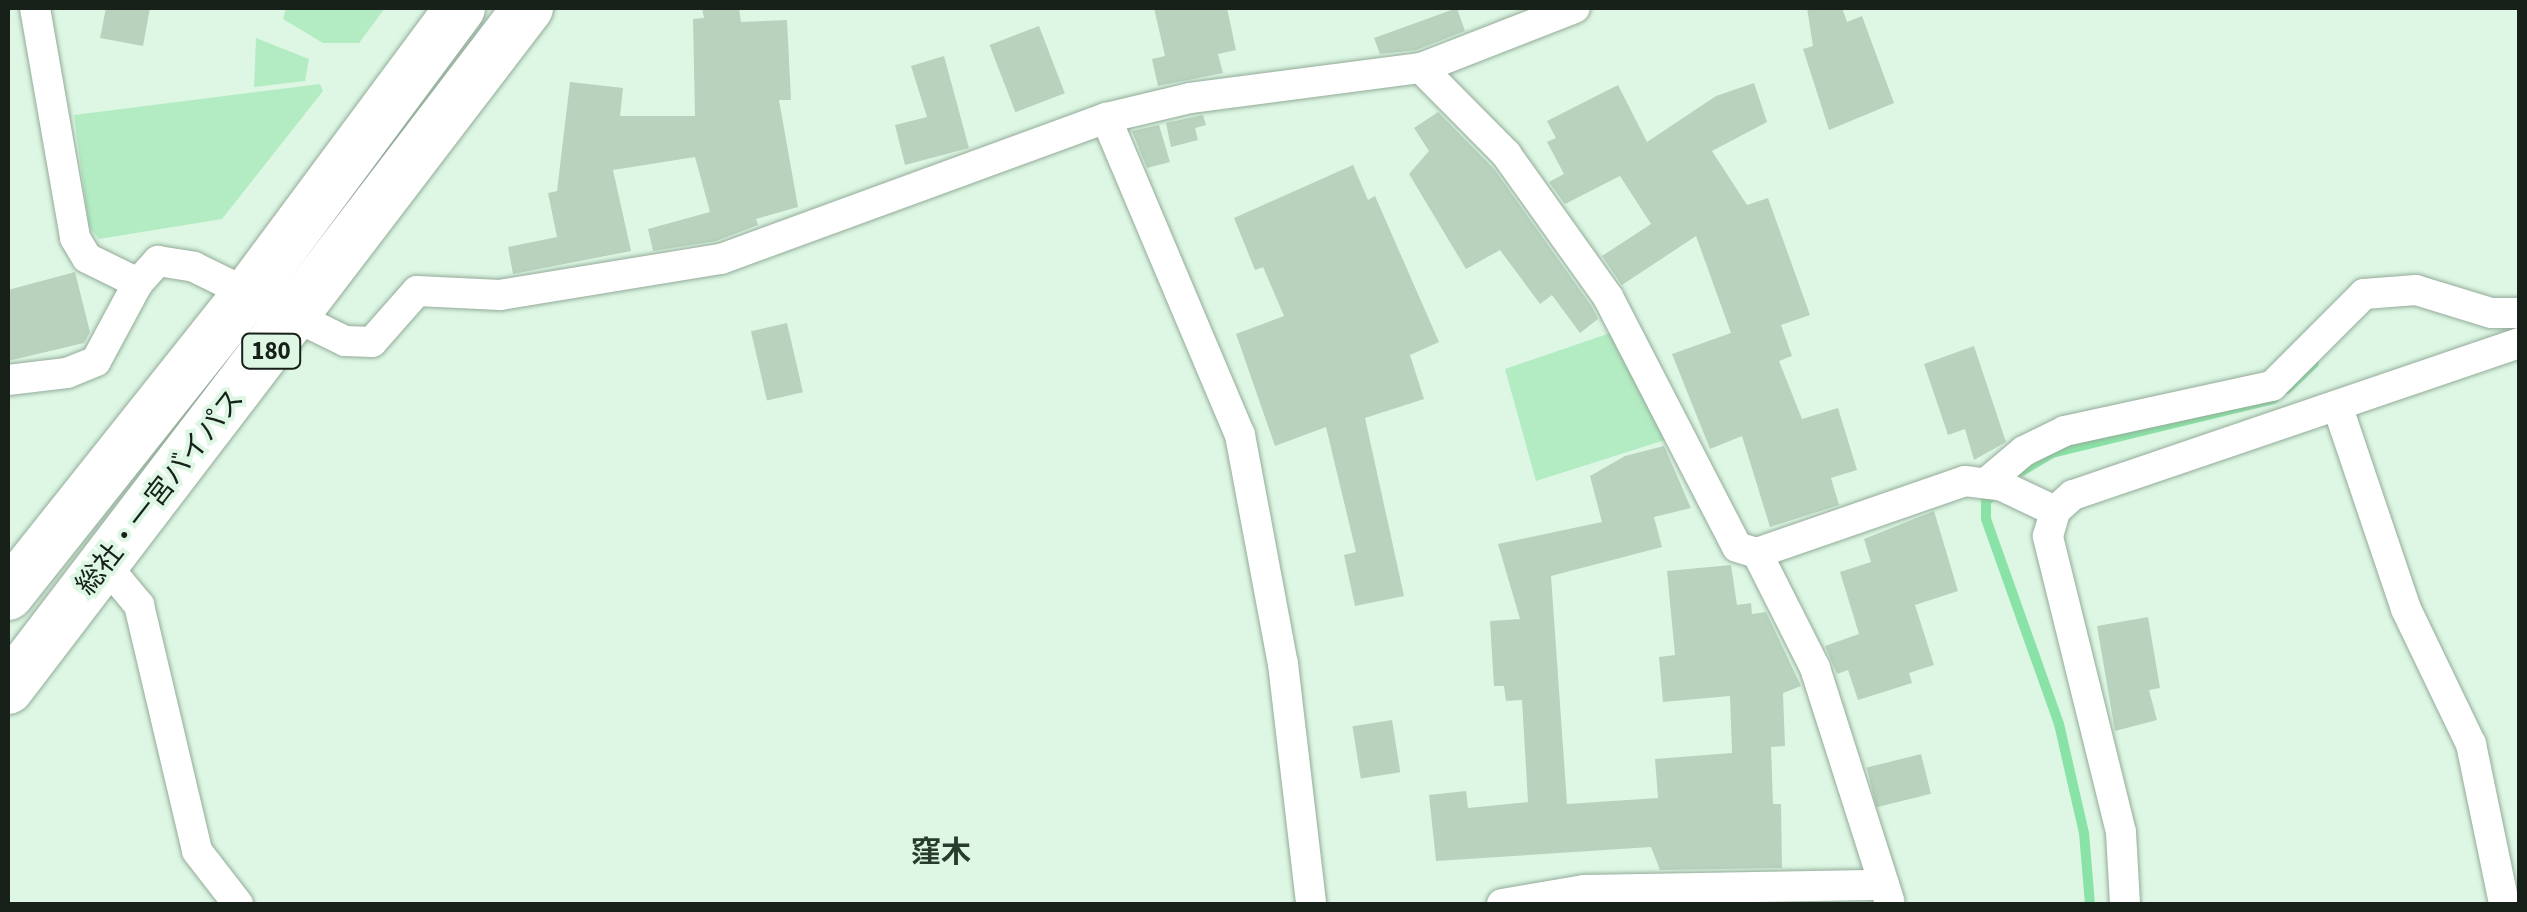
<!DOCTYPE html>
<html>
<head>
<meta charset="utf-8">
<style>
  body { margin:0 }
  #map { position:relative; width:2527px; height:912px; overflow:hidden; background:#ddf7e4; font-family:"Source Sans 3","Noto Sans JP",sans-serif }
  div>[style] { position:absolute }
  .green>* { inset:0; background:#b3ecc3 }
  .stream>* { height:10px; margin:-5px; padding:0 5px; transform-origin:5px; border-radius:5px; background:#8ae3a6 }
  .building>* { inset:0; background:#b8d2be; transform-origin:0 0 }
  .roads { filter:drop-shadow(0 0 2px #93ab99) drop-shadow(0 0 2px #93ab99) }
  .minor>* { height:30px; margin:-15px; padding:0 15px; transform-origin:15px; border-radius:15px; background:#fff }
  .trunk>* { height:50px; margin:-25px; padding:0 25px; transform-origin:25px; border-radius:25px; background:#fff }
  span { translate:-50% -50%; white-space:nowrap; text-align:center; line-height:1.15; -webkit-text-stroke:8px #ddf7e4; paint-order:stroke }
  .shield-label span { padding:2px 8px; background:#ddf7e4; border:2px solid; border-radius:8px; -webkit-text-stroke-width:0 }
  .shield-label { font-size:25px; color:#17211a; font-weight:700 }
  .street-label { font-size:28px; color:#17211a }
  .neighbourhood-label { font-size:30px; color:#273c2d; font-weight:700 }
  .frame { position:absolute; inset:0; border:10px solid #17211a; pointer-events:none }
</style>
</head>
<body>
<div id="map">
  <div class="green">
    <i style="clip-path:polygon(286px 8px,385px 8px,359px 43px,323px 43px,283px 19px)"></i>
    <i style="clip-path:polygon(256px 38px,309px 59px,305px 81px,254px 87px)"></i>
    <i style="clip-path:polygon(320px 84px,323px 91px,222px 219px,99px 239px,89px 227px,74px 115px)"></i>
    <i style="clip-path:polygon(1616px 331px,1665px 440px,1536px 481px,1505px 369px)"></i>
  </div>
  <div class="stream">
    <i style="left:2287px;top:389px;width:37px;rotate:-44deg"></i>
    <i style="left:2022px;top:471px;width:35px;rotate:-31deg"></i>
    <i style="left:2052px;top:453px;width:228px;rotate:-13.7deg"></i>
    <i style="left:1997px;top:492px;width:14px;rotate:141deg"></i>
    <i style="left:1986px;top:501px;width:18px;rotate:90deg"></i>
    <i style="left:1986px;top:519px;width:218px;rotate:70.4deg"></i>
    <i style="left:2059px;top:724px;width:112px;rotate:77.1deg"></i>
    <i style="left:2084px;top:833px;width:71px;rotate:85.2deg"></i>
  </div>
  <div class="building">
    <i style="clip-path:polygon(106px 8px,150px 8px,143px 46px,100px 38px)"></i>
    <i style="clip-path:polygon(702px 8px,739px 8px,741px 22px,787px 20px,791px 100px,779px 100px,798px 207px,756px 219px,758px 225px,716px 241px,653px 251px,648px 229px,710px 212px,695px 157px,613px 170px,631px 251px,513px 274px,508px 247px,557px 237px,548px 193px,557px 191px,570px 82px,623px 88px,620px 116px,695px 116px,693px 19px,704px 18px)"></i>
    <i style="clip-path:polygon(1154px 8px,1227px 8px,1236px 50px,1218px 54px,1223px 73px,1158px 86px,1152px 59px,1165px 56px)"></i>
    <i style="clip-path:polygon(1457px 8px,1465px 31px,1416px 50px,1380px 54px,1374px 38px)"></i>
    <i style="clip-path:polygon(1807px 8px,1842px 8px,1847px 22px,1862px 16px,1894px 103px,1829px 130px,1803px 49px,1813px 46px)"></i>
    <i style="left:1039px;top:26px;width:72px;height:53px;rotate:69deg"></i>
    <i style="clip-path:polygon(944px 56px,969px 148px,905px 165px,895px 125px,927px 117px,911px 66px)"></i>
    <i style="clip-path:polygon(1754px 83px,1767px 122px,1712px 151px,1747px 205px,1768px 198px,1810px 315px,1781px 325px,1792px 356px,1779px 361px,1802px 419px,1838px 408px,1857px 470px,1831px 478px,1839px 505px,1770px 527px,1742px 436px,1710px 449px,1672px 354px,1731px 333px,1696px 236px,1622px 285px,1602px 256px,1651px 224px,1620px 176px,1565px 204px,1549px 182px,1564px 174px,1547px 142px,1556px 138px,1547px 121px,1618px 85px,1647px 142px,1716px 96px)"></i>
    <i style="clip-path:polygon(1438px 112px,1494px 169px,1592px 307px,1598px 319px,1580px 333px,1552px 295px,1540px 304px,1500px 250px,1466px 269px,1409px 174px,1429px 151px,1414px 128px)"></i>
    <i style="clip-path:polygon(1203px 115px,1206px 125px,1195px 128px,1198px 140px,1171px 147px,1166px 123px)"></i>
    <i style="clip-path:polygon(1159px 125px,1170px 162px,1147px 168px,1132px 131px)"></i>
    <i style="clip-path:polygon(1353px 165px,1368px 200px,1375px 196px,1439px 342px,1410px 355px,1424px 399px,1365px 418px,1404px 596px,1355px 606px,1344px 555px,1356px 552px,1326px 427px,1275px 446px,1236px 334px,1284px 316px,1263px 267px,1255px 270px,1234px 218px)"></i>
    <i style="clip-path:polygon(75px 272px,90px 332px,84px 343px,8px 361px,8px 290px)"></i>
    <i style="left:787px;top:323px;width:71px;height:37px;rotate:77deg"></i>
    <i style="clip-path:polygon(1974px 346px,2006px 442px,1974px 460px,1965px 429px,1948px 435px,1924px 364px)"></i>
    <i style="clip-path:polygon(1664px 446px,1691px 508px,1654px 517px,1662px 547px,1551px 576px,1567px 804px,1658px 798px,1655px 759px,1732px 753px,1730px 696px,1663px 702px,1659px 657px,1675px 655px,1667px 571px,1731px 565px,1737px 605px,1751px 603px,1752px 614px,1766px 612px,1801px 686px,1783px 693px,1785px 746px,1771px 747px,1773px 804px,1781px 804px,1782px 868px,1660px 870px,1651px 847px,1436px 861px,1429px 795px,1466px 791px,1468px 808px,1528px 802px,1522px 700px,1506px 701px,1504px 686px,1494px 686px,1490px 621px,1520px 619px,1498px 544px,1602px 522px,1590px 476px,1625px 456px)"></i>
    <i style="clip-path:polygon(1934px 511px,1958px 591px,1915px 605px,1934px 665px,1909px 673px,1912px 683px,1858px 700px,1848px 670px,1837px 674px,1825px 646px,1859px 634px,1840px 572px,1871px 562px,1864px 539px)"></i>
    <i style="clip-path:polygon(2148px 617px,2160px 688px,2149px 690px,2157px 720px,2115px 731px,2097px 626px)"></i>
    <i style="left:1392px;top:720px;width:53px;height:40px;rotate:81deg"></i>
    <i style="left:1921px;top:754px;width:41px;height:56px;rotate:76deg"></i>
  </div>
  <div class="roads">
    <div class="minor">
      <i style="left:35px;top:8px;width:233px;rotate:80.1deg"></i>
      <i style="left:75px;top:238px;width:23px;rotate:59deg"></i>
      <i style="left:87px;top:258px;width:57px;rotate:26.1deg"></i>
      <i style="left:1421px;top:68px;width:121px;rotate:45.3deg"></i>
      <i style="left:1506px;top:154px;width:176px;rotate:54.5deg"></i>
      <i style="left:1608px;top:297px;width:281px;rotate:62.7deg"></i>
      <i style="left:1737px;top:547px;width:21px;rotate:17deg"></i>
      <i style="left:1757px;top:553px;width:220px;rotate:-19.1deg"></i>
      <i style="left:1965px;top:481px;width:35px;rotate:7deg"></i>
      <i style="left:2000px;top:485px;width:61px;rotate:25.3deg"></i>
      <i style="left:1106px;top:118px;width:344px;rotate:67.1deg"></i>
      <i style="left:1240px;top:435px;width:233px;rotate:79.4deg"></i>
      <i style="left:1283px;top:664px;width:242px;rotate:83.3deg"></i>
      <i style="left:8px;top:380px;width:59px;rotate:-6.8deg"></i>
      <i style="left:67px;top:373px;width:31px;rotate:-22deg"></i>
      <i style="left:96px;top:361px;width:89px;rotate:-61.7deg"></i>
      <i style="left:138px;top:283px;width:30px;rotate:-48deg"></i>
      <i style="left:158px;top:261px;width:36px;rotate:9deg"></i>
      <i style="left:194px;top:267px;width:168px;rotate:26.1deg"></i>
      <i style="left:345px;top:341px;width:27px;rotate:2deg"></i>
      <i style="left:372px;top:342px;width:68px;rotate:-48.6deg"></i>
      <i style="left:417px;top:291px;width:83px;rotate:2.8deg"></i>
      <i style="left:500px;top:295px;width:224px;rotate:-9.3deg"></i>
      <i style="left:721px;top:259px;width:410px;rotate:-20.1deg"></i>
      <i style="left:1106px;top:118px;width:86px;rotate:-13.4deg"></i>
      <i style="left:1190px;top:98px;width:233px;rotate:-7.4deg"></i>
      <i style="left:1421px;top:68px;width:165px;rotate:-21.3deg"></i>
      <i style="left:2338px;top:408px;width:212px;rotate:71.3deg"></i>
      <i style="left:2406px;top:609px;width:150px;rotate:64.3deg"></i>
      <i style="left:2471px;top:744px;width:163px;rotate:78.3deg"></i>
      <i style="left:1986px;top:483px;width:50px;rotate:-40.1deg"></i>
      <i style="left:2024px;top:451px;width:46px;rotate:-26deg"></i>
      <i style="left:2065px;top:431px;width:212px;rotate:-12.3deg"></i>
      <i style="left:2272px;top:386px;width:130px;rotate:-45deg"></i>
      <i style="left:2364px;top:294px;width:52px;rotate:-4.4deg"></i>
      <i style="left:2416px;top:290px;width:78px;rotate:17deg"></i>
      <i style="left:2491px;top:313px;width:29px"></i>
      <i style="left:1757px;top:553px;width:129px;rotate:63.2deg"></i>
      <i style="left:1815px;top:668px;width:244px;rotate:72.3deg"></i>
      <i style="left:104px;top:563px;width:55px;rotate:50.2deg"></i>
      <i style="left:139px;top:605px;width:253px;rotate:76.7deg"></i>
      <i style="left:197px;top:851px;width:67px;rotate:52.3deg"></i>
      <i style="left:1502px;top:904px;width:83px;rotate:-9.7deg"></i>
      <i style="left:1584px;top:890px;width:300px;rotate:-1deg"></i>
      <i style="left:2125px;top:904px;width:72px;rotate:-93.2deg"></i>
      <i style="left:2121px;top:832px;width:305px;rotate:-103.9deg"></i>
      <i style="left:2048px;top:536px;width:26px;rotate:-74deg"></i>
      <i style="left:2055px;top:511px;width:24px;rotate:-42deg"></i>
      <i style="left:2073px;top:495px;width:472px;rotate:-18.8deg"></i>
    </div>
    <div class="trunk">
      <i style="left:8px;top:595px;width:389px;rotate:-51.5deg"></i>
      <i style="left:250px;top:291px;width:352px;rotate:-53.4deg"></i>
      <i style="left:8px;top:689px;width:857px;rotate:-52.64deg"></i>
    </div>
  </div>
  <div class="shield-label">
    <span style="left:271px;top:351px">180</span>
  </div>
  <div class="street-label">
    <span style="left:160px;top:492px;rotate:-52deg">総社・一宮バイパス</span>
  </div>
  <div class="neighbourhood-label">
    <span style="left:941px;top:853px">窪木</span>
  </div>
  <div class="frame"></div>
</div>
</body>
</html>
